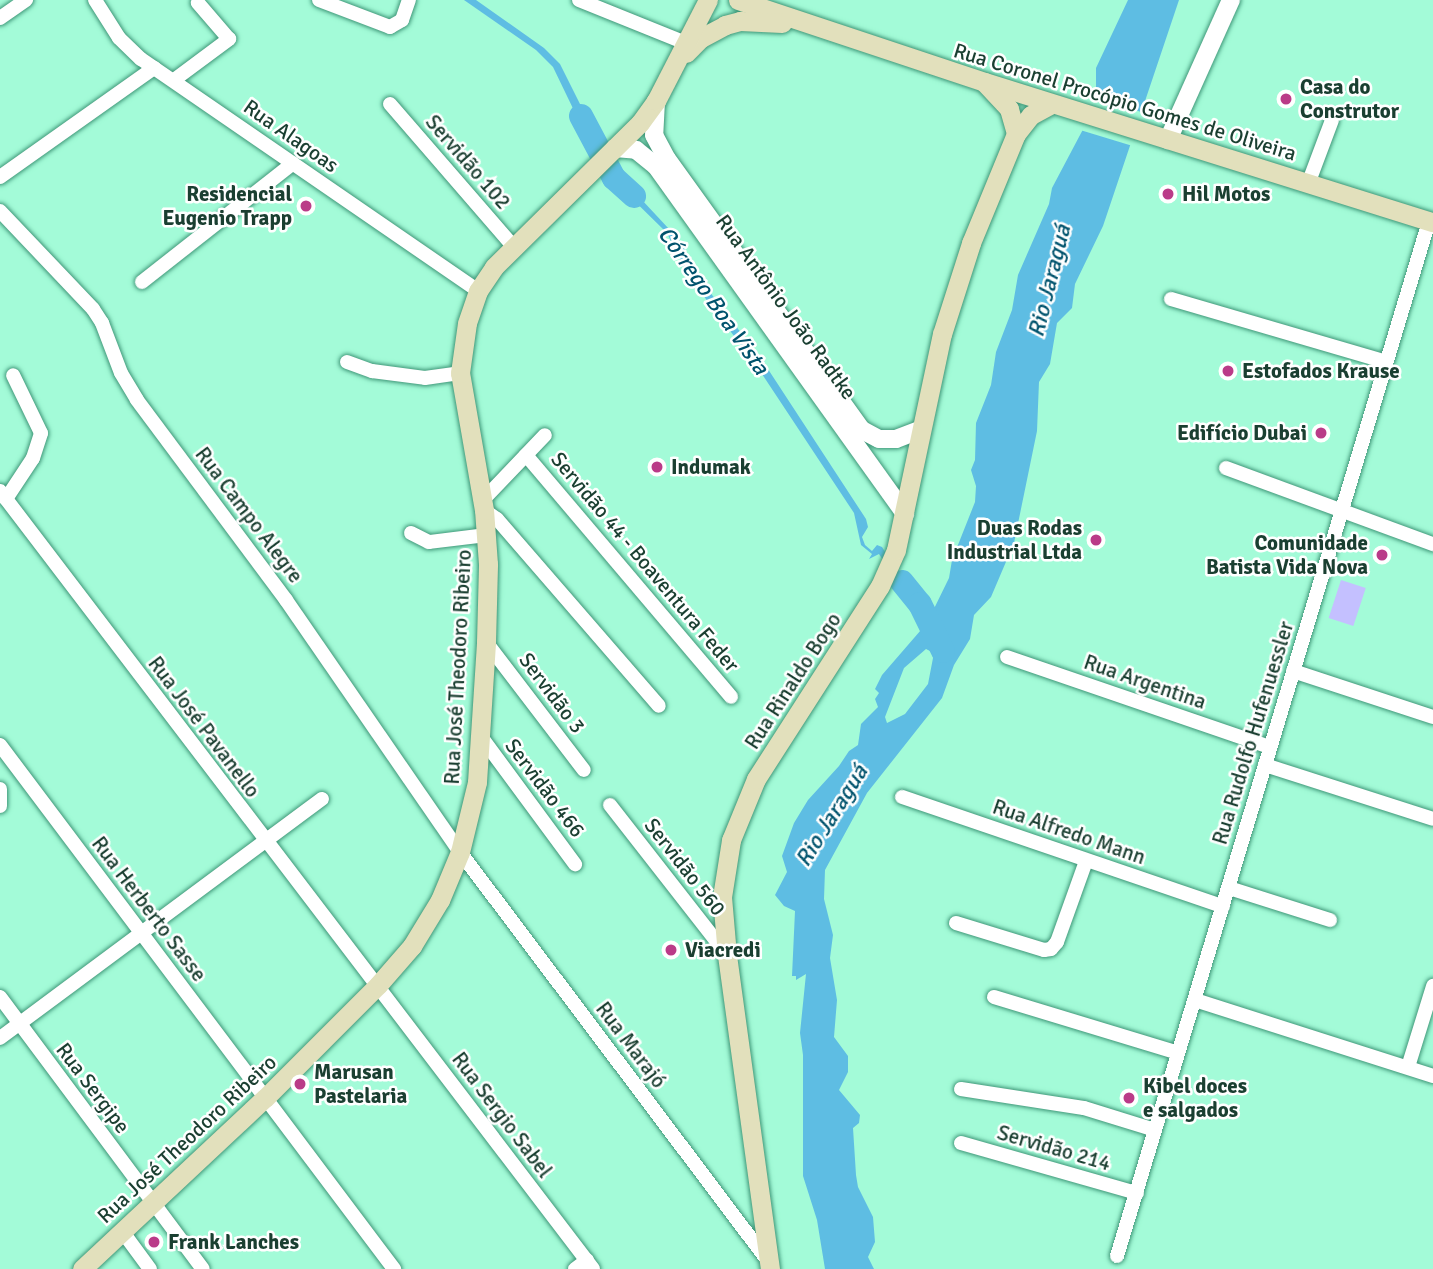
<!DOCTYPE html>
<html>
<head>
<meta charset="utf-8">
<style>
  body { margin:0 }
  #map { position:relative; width:1433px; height:1269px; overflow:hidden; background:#a3fbd8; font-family:Signika,sans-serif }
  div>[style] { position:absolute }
  .green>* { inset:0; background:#c4c0ff; transform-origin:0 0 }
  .water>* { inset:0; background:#5ebde3 }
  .pier>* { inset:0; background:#a3fbd8; transform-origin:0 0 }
  .river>* { height:24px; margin:-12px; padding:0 12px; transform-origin:12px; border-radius:12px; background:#5ebde3 }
  .roads { filter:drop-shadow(0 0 2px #3f9778) drop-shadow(0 0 2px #3f9778) }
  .minor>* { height:14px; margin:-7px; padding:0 7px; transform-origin:7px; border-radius:7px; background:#fff }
  .tertiary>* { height:18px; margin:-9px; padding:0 9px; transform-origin:9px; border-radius:9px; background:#fff }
  .secondary>* { height:19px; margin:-9.5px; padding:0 9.5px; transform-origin:9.5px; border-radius:9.5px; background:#e2e0bc }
  .dots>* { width:19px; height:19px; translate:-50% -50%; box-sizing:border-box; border:4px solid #fff; border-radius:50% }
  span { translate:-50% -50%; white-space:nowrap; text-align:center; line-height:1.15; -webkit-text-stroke:5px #fff; paint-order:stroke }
  .poi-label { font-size:21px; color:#1a3f31; font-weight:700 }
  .left { translate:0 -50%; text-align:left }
  .right { translate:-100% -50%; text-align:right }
  .street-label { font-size:21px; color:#1a3f31 }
  .water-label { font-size:23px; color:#00536d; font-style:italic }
</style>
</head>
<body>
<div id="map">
  <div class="green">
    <i style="left:1341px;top:580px;width:26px;height:40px;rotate:18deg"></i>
  </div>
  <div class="water">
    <i style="clip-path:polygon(464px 0,476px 0,544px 48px,560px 64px,600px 144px,593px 150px,553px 67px,536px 50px)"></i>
    <i style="clip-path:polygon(evenodd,1128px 0,1179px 0,1103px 226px,1075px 284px,1072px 308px,1057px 323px,1050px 364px,1039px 382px,1037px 431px,1014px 543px,991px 597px,974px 615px,970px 639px,954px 665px,942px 698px,867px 793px,825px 870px,824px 899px,833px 935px,830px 958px,837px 1000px,834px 1037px,848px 1056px,848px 1072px,839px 1090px,860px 1115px,859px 1123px,853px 1128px,856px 1175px,858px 1187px,873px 1217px,875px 1242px,868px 1257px,874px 1269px,825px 1269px,817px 1220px,803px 1176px,803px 1055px,800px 1033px,806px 974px,796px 980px,796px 976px,792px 976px,795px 911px,784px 906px,775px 895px,787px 872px,782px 856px,794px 823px,808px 800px,839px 766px,849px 751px,858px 745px,861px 724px,878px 707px,875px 699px,879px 693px,875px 689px,882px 675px,927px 623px,949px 578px,952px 560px,975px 502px,976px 486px,971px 470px,975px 460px,976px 423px,991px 385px,996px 352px,1012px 310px,1018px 275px,1049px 204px,1052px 188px,1089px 118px,1096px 96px,1096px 68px,1128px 0,926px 649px,932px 652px,933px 658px,928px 684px,905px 714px,887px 723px,885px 717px,904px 668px,926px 649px)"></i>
    <i style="clip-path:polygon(614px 170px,683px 244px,690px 266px,764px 363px,866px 519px,868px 527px,862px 537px,865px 545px,872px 551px,877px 545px,882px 547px,903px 580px,900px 586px,879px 554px,869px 559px,872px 554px,861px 545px,854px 513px,756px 365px,687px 274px,667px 233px,608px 175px)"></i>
  </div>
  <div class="pier">
    <i style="left:1092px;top:97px;width:55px;height:35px;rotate:17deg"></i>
  </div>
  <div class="river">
    <i style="left:581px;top:116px;width:70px;rotate:62deg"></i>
    <i style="left:614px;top:178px;width:27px;rotate:42deg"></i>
    <i style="left:902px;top:582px;width:28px;rotate:51deg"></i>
    <i style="left:920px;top:604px;width:52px;rotate:63.9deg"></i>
  </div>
  <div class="roads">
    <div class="minor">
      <i style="left:95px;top:0;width:45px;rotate:57.7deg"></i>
      <i style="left:119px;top:38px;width:30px;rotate:44deg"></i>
      <i style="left:141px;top:59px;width:409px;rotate:34.5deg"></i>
      <i style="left:319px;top:0;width:76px;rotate:20.8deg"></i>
      <i style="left:390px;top:27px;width:14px;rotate:-30deg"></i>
      <i style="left:402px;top:20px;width:21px;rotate:-71deg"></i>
      <i style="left:579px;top:0;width:115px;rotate:21.9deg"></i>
      <i style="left:0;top:18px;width:32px;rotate:-35deg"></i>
      <i style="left:174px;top:80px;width:69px;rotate:-36.7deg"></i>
      <i style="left:229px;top:39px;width:48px;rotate:-130.7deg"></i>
      <i style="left:390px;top:104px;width:189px;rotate:49.1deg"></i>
      <i style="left:0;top:177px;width:189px;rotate:-35.3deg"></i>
      <i style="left:1308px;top:184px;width:68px;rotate:-69.4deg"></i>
      <i style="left:0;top:211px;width:135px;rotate:46.5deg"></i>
      <i style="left:93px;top:309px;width:17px;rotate:57deg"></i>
      <i style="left:102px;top:323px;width:53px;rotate:69.2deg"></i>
      <i style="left:121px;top:373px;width:31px;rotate:59deg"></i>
      <i style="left:137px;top:400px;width:249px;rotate:53.3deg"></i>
      <i style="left:286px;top:600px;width:306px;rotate:55.4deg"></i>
      <i style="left:460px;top:852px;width:512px;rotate:53.02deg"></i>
      <i style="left:142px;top:282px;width:192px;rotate:-38.2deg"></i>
      <i style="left:1171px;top:299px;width:224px;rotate:16.3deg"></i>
      <i style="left:347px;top:362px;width:27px;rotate:20deg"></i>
      <i style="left:372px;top:371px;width:53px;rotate:7.5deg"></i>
      <i style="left:425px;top:378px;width:35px;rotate:-8deg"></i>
      <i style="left:526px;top:455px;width:317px;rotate:49.7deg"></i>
      <i style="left:1226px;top:468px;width:221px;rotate:20.2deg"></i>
      <i style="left:0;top:491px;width:978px;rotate:52.68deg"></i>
      <i style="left:6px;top:499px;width:49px;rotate:-56.6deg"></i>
      <i style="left:33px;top:458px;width:26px;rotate:-72deg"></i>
      <i style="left:41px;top:433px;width:64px;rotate:-115.8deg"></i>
      <i style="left:482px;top:501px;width:91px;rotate:-46.3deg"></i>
      <i style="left:484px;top:510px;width:16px;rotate:35deg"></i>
      <i style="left:497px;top:519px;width:247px;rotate:49.1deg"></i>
      <i style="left:411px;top:533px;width:20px;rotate:27deg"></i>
      <i style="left:429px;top:542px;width:57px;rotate:-7deg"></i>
      <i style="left:486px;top:642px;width:161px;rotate:52.6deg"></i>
      <i style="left:1007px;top:657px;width:278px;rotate:18.9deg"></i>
      <i style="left:1293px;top:671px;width:147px;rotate:18.2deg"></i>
      <i style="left:482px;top:738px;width:157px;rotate:53.6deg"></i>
      <i style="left:0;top:745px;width:656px;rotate:53.06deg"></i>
      <i style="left:1265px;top:765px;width:176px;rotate:17.8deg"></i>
      <i style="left:0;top:789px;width:17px;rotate:90deg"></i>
      <i style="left:902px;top:797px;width:339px;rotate:18.8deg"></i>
      <i style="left:610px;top:805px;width:190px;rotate:52deg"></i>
      <i style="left:1229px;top:888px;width:106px;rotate:17.6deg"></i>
      <i style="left:956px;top:923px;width:92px;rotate:17.1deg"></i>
      <i style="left:1044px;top:950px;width:7px;rotate:-8deg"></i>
      <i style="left:1051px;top:949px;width:9px;rotate:-49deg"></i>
      <i style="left:1057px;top:942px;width:86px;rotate:-70.3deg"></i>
      <i style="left:0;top:997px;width:339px;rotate:53.3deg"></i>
      <i style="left:994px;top:997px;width:192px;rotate:16.9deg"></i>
      <i style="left:1195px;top:1000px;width:250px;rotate:17.7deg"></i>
      <i style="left:0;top:1038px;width:401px;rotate:-36.6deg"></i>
      <i style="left:1408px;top:1067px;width:85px;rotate:-72.8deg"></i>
      <i style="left:961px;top:1089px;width:124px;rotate:8.8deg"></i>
      <i style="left:1084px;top:1108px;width:74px;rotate:17.2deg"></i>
      <i style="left:961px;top:1143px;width:183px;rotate:15.9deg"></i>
      <i style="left:122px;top:1231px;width:47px;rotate:53.6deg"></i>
      <i style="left:1117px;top:1256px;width:1081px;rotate:-73.22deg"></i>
      <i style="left:575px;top:1269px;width:15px;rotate:-37deg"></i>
    </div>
    <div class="tertiary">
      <i style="left:656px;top:101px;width:34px;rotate:93deg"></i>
      <i style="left:654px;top:135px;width:27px;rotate:62deg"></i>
      <i style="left:667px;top:159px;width:334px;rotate:54.3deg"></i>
      <i style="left:862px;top:430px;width:19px;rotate:28deg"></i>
      <i style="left:879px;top:439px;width:17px"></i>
      <i style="left:896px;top:439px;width:26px;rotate:-21deg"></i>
      <i style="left:1168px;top:140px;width:154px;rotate:-65.8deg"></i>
      <i style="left:615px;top:148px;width:21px;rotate:5deg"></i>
      <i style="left:636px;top:150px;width:26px;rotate:39deg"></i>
      <i style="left:656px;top:166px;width:428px;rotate:54.4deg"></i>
    </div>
    <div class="secondary">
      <i style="left:738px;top:0;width:260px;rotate:18.4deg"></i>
      <i style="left:985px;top:82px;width:469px;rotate:17.4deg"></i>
      <i style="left:686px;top:53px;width:21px;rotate:-45deg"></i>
      <i style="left:701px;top:38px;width:27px;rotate:-28deg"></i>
      <i style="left:725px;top:25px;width:16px;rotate:-15deg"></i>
      <i style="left:740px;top:21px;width:42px;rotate:2.7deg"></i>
      <i style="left:985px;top:83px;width:35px;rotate:47deg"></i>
      <i style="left:1009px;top:109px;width:26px;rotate:74deg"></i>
      <i style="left:82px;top:1269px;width:250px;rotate:-43.1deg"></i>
      <i style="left:265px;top:1098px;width:160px;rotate:-45deg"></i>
      <i style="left:378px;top:985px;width:52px;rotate:-48.9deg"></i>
      <i style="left:412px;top:946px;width:54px;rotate:-58.7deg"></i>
      <i style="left:440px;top:900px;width:52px;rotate:-67.4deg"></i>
      <i style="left:460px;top:852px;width:72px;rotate:-76.3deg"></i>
      <i style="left:477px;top:782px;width:140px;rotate:-86.3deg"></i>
      <i style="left:486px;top:642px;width:78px;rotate:-88.5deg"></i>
      <i style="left:488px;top:564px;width:54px;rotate:-94.2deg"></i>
      <i style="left:484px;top:510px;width:139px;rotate:-99.9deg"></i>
      <i style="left:460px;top:373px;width:50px;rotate:-82deg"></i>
      <i style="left:467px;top:323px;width:34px;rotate:-71deg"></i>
      <i style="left:478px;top:291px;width:29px;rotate:-56deg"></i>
      <i style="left:494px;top:267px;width:205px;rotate:-44.6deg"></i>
      <i style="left:640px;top:123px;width:27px;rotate:-54deg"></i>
      <i style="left:656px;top:101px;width:114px;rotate:-62.8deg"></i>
      <i style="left:770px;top:1269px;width:317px;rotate:-97.8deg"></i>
      <i style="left:727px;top:955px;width:58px;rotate:-94.9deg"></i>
      <i style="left:722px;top:897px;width:58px;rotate:-81deg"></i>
      <i style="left:731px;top:840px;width:66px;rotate:-67.7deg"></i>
      <i style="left:756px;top:779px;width:229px;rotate:-57.3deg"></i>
      <i style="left:880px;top:586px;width:39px;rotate:-66deg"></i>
      <i style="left:896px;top:550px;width:221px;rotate:-78deg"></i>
      <i style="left:942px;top:334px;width:96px;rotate:-72.3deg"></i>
      <i style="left:971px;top:243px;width:118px;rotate:-67.6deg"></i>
      <i style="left:1016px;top:134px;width:24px;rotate:-52deg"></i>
      <i style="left:1031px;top:115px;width:24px;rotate:-28deg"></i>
    </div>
  </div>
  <div class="dots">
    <i style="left:1286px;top:99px;background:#ba3b88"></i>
    <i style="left:1168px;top:194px;background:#ba3b88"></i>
    <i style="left:306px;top:206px;background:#ba3b88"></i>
    <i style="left:1228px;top:371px;background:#ba3b88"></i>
    <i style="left:1321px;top:433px;background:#ba3b88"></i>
    <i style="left:657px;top:467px;background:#ba3b88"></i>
    <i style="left:1096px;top:540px;background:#ba3b88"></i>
    <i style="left:1382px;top:555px;background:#ba3b88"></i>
    <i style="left:671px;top:950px;background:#ba3b88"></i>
    <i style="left:300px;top:1084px;background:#ba3b88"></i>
    <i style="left:1129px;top:1098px;background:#ba3b88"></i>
    <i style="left:154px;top:1242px;background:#ba3b88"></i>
  </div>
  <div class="poi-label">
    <span class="left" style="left:1300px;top:99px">Casa do<br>Construtor</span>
    <span class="right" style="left:292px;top:206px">Residencial<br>Eugenio Trapp</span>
    <span class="left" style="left:1182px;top:194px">Hil Motos</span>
    <span class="left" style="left:1242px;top:371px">Estofados Krause</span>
    <span class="right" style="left:1307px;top:433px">Edifício Dubai</span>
    <span class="left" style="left:671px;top:467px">Indumak</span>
    <span class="right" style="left:1082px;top:540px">Duas Rodas<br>Industrial Ltda</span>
    <span class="right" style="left:1368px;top:555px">Comunidade<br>Batista Vida Nova</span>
    <span class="left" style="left:685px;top:950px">Viacredi</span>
    <span class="left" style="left:314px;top:1084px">Marusan<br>Pastelaria</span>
    <span class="left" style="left:1143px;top:1098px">Kibel doces<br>e salgados</span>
    <span class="left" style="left:168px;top:1242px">Frank Lanches</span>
  </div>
  <div class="street-label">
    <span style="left:1125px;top:102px;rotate:17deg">Rua Coronel Procópio Gomes de Oliveira</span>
    <span style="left:291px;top:136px;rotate:35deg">Rua Alagoas</span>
    <span style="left:468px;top:162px;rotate:49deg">Servidão 102</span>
    <span style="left:786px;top:307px;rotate:54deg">Rua Antônio João Radtke</span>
    <span style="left:249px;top:515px;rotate:53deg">Rua Campo Alegre</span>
    <span style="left:645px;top:562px;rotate:50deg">Servidão 44 - Boaventura Feder</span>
    <span style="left:458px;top:667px;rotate:-87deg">Rua José Theodoro Ribeiro</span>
    <span style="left:793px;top:681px;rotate:-57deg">Rua Rinaldo Bogo</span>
    <span style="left:1145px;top:682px;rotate:19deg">Rua Argentina</span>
    <span style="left:552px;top:693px;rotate:53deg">Servidão 3</span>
    <span style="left:204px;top:727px;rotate:53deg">Rua José Pavanello</span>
    <span style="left:1253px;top:733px;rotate:-73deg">Rua Rudolfo Hufenuessler</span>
    <span style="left:545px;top:788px;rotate:53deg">Servidão 466</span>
    <span style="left:1069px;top:832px;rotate:19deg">Rua Alfredo Mann</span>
    <span style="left:685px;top:867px;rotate:52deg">Servidão 560</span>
    <span style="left:149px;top:909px;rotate:53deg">Rua Herberto Sasse</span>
    <span style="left:631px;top:1045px;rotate:53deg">Rua Marajó</span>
    <span style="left:93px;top:1088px;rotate:53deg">Rua Sergipe</span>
    <span style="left:502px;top:1115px;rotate:53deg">Rua Sergio Sabel</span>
    <span style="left:187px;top:1139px;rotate:-43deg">Rua José Theodoro Ribeiro</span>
    <span style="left:1054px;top:1148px;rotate:16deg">Servidão 214</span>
  </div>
  <div class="water-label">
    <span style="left:1050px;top:281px;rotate:-76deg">Rio Jaraguá</span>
    <span style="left:713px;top:301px;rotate:55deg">Córrego Boa Vista</span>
    <span style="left:832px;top:816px;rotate:-58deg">Rio Jaraguá</span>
  </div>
</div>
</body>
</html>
